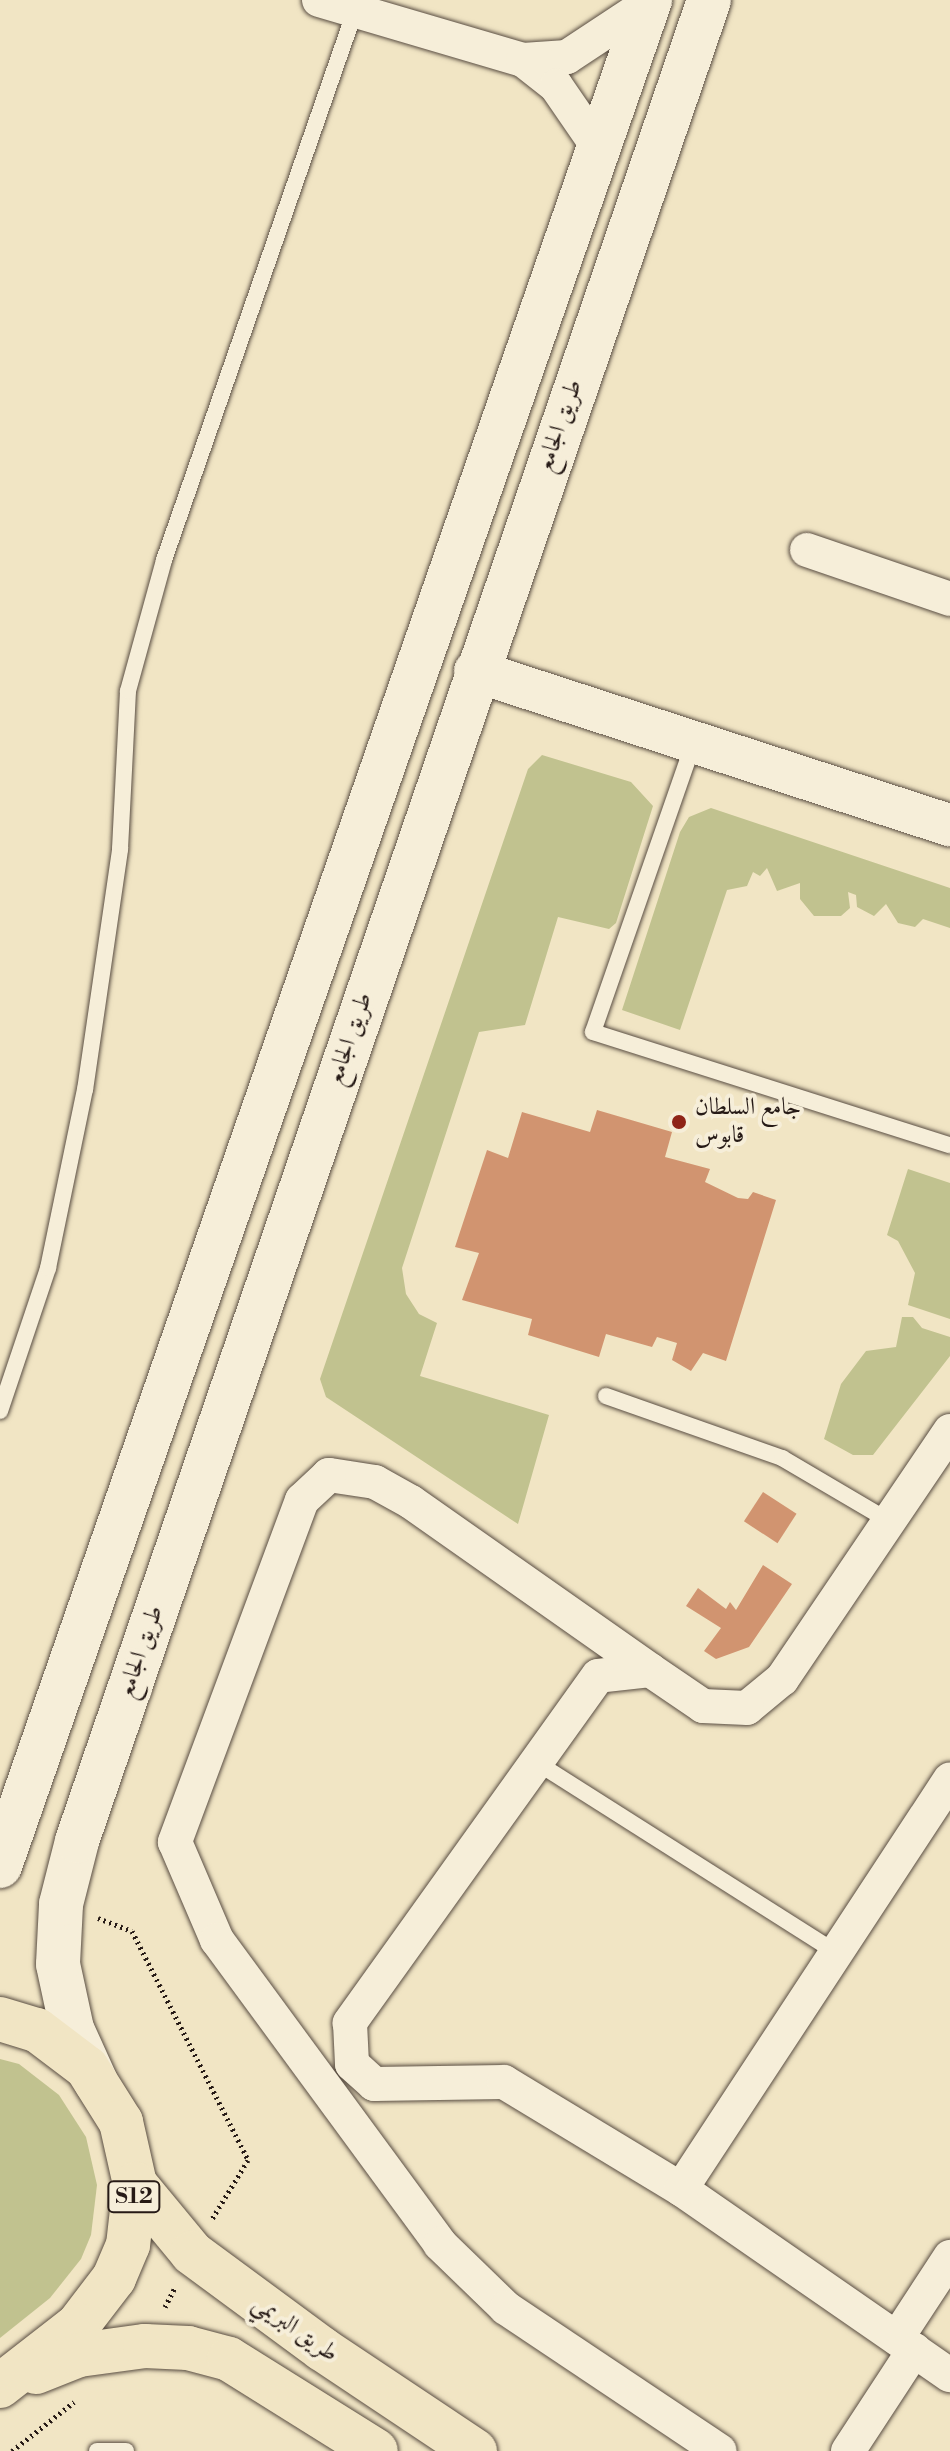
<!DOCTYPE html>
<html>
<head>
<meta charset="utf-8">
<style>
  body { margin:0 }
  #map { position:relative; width:950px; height:2451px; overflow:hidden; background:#f1e5c4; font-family:"Libre Bodoni",Amiri,serif }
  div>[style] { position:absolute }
  .green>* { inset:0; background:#c1c28f }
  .building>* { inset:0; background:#d19470; transform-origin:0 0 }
  .path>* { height:5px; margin-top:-2.5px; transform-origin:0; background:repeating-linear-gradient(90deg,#261a16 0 2px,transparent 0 6px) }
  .roads { filter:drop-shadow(0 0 2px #594d42) drop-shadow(0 0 2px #594d42) }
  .service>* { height:16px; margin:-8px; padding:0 8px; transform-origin:8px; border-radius:8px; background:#f6eed9 }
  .minor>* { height:34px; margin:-17px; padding:0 17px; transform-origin:17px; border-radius:17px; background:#f6eed9 }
  .tertiary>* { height:42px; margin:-21px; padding:0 21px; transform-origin:21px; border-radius:21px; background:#f6eed9 }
  .secondary>* { height:44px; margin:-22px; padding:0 22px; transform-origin:22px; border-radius:22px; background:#f6eed9 }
  .primary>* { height:44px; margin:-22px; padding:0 22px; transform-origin:22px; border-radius:22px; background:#f1e5c4 }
  .dots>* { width:22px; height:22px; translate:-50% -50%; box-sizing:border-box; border:4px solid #f6eed9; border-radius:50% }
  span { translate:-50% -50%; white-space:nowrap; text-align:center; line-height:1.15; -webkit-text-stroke:8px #f6eed9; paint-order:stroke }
  .shield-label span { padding:2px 6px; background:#f6eed9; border:2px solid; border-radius:6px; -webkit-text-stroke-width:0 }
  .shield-label { font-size:22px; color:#261a16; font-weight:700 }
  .street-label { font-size:24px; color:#261a16 }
  .poi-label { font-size:24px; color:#261a16 }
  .left { translate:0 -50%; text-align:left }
</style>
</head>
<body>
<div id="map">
  <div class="green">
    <i style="clip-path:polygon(542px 755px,631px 782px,653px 806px,616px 923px,609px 929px,558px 917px,525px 1025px,479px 1032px,402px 1268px,406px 1294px,419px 1314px,437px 1323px,420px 1376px,549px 1415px,518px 1524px,326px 1397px,320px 1379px,528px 769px)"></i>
    <i style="clip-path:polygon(711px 808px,950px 888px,950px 928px,923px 919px,915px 927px,898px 923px,886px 904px,874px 916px,857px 907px,856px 895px,848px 892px,850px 908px,841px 916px,814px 916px,800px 899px,800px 883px,777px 891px,767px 868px,760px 876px,753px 872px,747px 886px,727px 890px,680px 1030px,622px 1010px,680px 832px,689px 817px)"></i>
    <i style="clip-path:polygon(908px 1169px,950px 1183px,950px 1319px,908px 1305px,915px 1273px,898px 1241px,887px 1235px)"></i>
    <i style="clip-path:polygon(902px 1317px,913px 1317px,922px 1328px,950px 1337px,950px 1356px,873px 1455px,853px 1455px,824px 1439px,841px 1384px,866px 1351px,896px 1347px)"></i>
    <i style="clip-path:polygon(0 2059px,19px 2064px,59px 2095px,86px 2137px,97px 2185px,91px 2235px,81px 2259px,50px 2298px,0 2338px)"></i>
  </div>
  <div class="building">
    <i style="clip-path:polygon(597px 1110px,672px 1132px,665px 1157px,710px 1169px,705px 1182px,738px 1198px,748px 1199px,753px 1192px,776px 1200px,726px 1361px,703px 1353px,691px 1371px,672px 1360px,677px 1343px,657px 1337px,652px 1347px,606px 1334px,599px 1357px,528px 1335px,532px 1319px,462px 1300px,479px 1253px,455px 1247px,487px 1150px,508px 1158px,522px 1112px,590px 1132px)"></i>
    <i style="left:763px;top:1492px;width:40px;height:35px;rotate:33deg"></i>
    <i style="clip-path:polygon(763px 1565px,792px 1584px,749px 1647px,716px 1659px,704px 1651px,721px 1628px,686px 1606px,698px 1588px,726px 1609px,730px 1602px,736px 1610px)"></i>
  </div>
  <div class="path">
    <i style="left:98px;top:1918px;width:36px;rotate:21deg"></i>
    <i style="left:132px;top:1931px;width:257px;rotate:63.1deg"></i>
    <i style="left:248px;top:2160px;width:69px;rotate:121.4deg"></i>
    <i style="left:165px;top:2307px;width:22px;rotate:-63deg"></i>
    <i style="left:12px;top:2451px;width:79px;rotate:-38.3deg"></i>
  </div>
  <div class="roads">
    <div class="service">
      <i style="left:694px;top:742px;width:307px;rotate:109.2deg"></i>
      <i style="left:593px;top:1032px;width:374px;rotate:17.6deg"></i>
      <i style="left:606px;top:1396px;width:187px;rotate:19.4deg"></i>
      <i style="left:782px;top:1458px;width:124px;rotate:30.5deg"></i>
      <i style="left:0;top:1411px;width:151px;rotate:-71.4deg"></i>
      <i style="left:48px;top:1268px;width:182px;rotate:-78.3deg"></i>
      <i style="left:85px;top:1090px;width:244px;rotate:-81.7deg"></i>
      <i style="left:120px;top:849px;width:158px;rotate:-87.1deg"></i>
      <i style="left:128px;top:691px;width:136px;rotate:-74.6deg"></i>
      <i style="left:164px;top:560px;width:581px;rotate:-70.82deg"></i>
      <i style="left:536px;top:1762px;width:354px;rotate:32.4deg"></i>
      <i style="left:97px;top:2451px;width:29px"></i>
    </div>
    <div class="minor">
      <i style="left:319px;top:0;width:213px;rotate:16.4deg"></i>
      <i style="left:523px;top:60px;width:44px;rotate:-3.9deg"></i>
      <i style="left:567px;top:57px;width:98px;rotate:-33.4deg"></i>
      <i style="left:523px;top:60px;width:42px;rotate:38.2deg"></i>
      <i style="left:556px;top:86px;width:74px;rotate:55.5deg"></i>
      <i style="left:807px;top:550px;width:151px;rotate:18.9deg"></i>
      <i style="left:950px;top:1431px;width:300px;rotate:124.1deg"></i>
      <i style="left:782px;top:1679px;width:45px;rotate:140.4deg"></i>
      <i style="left:747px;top:1708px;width:44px;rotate:-177.4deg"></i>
      <i style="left:703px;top:1706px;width:64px;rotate:-145.8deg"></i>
      <i style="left:650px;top:1670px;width:52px;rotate:173.4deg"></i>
      <i style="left:598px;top:1676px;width:427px;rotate:125.6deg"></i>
      <i style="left:350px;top:2023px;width:41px;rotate:87.2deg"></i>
      <i style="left:352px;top:2064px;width:30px;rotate:42deg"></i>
      <i style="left:374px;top:2084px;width:130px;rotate:-0.9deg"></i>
      <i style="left:504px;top:2082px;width:207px;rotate:31.2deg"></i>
      <i style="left:681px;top:2189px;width:327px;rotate:34.7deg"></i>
      <i style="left:650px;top:1670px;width:292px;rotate:-144.9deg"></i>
      <i style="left:411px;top:1502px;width:41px;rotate:-150.9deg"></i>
      <i style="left:375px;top:1482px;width:47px;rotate:-171.3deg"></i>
      <i style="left:329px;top:1475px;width:37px;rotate:137deg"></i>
      <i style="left:302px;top:1500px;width:365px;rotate:110.4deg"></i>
      <i style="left:175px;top:1842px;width:107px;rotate:66.8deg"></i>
      <i style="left:217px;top:1940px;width:377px;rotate:53.7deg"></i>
      <i style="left:440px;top:2244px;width:92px;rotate:44.1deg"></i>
      <i style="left:506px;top:2308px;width:257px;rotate:33.8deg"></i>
      <i style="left:681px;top:2189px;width:490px;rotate:-56.7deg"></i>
      <i style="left:897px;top:2338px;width:97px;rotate:-56.8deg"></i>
      <i style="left:848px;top:2451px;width:121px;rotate:-56.8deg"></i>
    </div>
    <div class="tertiary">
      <i style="left:475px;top:671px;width:499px;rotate:18deg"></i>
    </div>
    <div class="secondary">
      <i style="left:0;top:1866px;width:1976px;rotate:-70.79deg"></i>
      <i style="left:96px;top:2082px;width:58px;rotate:-114.4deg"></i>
      <i style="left:72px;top:2029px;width:66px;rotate:-102.2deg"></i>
      <i style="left:58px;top:1964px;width:60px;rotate:-87.1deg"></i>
      <i style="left:61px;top:1904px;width:65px;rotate:-75.7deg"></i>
      <i style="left:77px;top:1841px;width:1946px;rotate:-71.05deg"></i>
    </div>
    <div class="primary">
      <i style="left:0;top:2019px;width:39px;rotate:17deg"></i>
      <i style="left:37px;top:2030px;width:63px;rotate:37.2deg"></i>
      <i style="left:87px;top:2068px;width:64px;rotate:57.8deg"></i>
      <i style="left:121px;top:2122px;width:64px;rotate:77.3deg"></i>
      <i style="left:135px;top:2184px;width:61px;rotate:96.5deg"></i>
      <i style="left:128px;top:2245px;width:36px;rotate:113deg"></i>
      <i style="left:114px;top:2278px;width:59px;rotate:127.5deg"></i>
      <i style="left:78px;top:2325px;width:99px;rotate:142deg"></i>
      <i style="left:135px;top:2184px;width:89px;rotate:50.4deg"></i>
      <i style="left:192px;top:2253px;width:162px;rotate:36.4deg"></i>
      <i style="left:322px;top:2349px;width:184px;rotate:33.7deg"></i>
      <i style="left:36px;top:2372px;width:46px;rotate:-21.6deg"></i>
      <i style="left:79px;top:2355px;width:67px;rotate:-7.8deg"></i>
      <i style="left:145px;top:2346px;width:43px;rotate:2.7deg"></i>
      <i style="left:188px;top:2348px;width:42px;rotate:15deg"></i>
      <i style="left:229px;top:2359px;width:173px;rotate:32deg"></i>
    </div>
  </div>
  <div class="dots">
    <i style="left:679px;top:1122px;background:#8f2418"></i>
  </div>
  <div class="shield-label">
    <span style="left:134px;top:2197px">S12</span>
  </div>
  <div class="street-label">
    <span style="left:560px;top:426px;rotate:-71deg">طريق الجامع</span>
    <span style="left:350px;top:1039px;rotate:-71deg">طريق الجامع</span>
    <span style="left:141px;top:1652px;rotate:-71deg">طريق الجامع</span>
    <span style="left:295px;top:2329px;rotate:35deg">طريق البريمي</span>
  </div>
  <div class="poi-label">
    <span class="left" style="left:695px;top:1122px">جامع السلطان<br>قابوس</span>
  </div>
</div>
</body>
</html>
